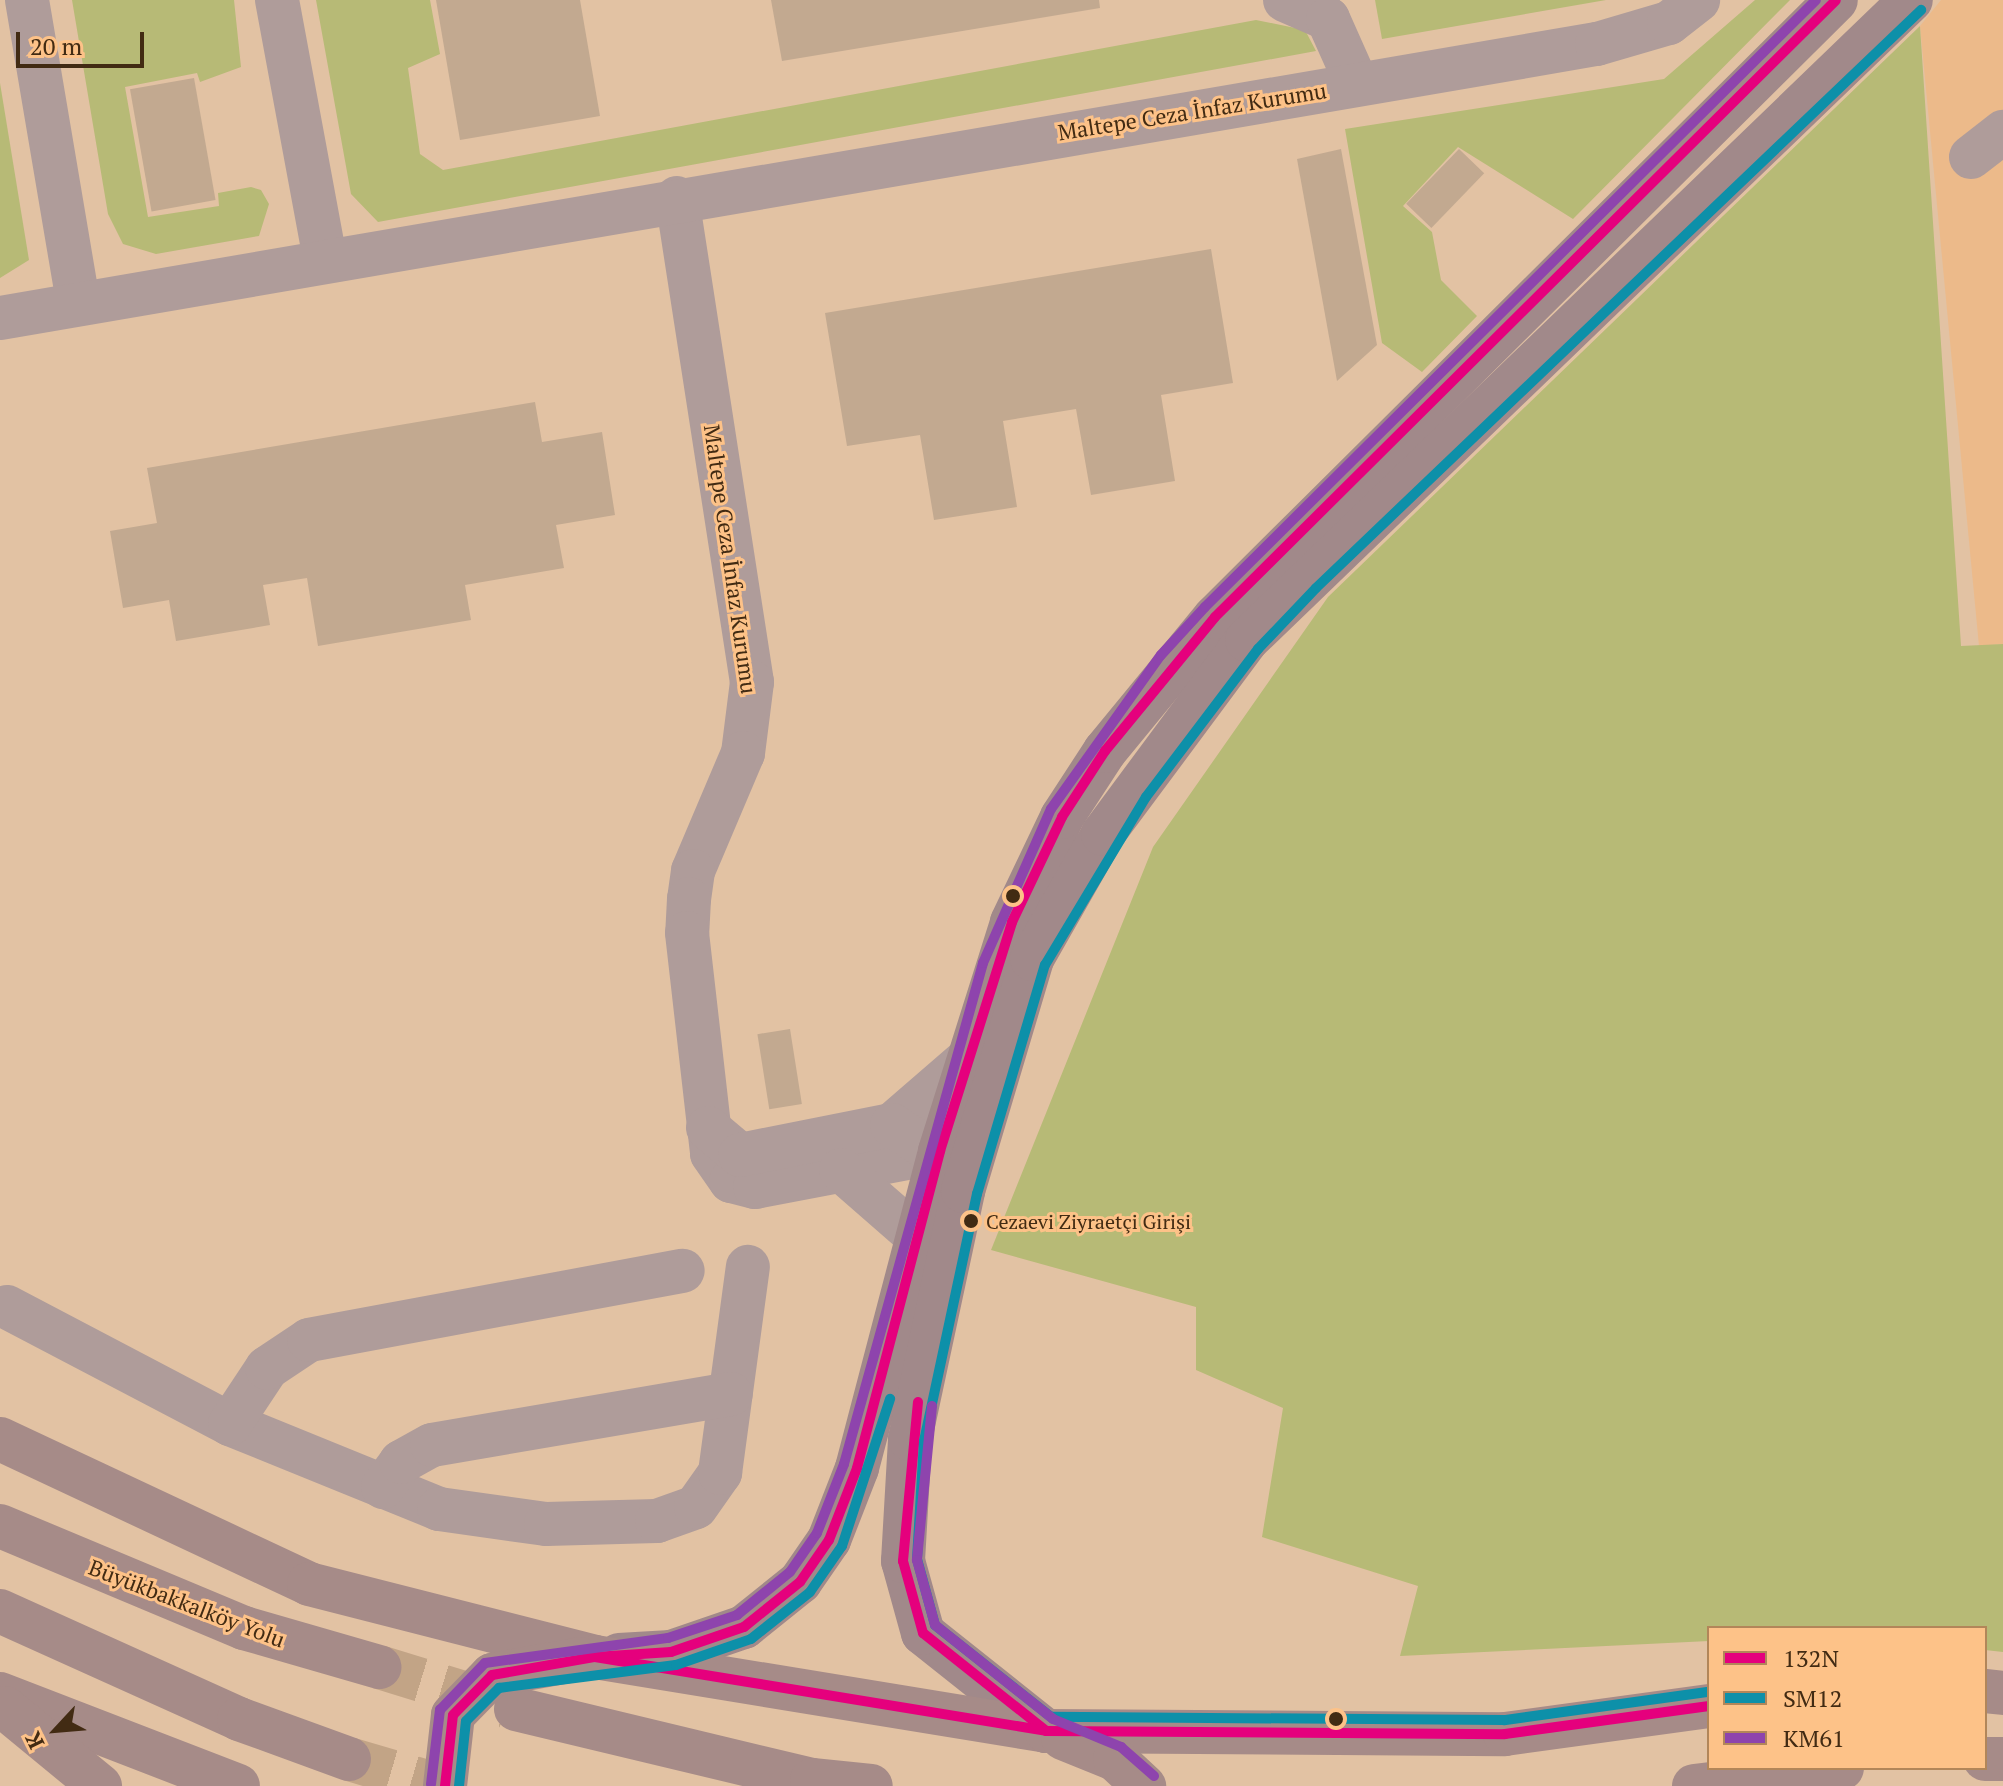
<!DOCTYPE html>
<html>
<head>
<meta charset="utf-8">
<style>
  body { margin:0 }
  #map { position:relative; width:2003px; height:1786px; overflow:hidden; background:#e2c2a3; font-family:"PT Serif",serif }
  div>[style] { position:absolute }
  .built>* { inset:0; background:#ecba8a }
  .green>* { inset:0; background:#b7ba76 }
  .building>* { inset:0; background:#c2a990; transform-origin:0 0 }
  .highway-tunnel>* { height:44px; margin-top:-22px; transform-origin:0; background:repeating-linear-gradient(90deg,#c2a486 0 44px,transparent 0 66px) }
  .minor>* { height:44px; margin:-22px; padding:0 22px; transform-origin:22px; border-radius:22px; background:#af9c9a }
  .major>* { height:44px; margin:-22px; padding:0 22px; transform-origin:22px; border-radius:22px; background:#a1898a }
  .highway>* { height:44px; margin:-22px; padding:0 22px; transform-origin:22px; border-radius:22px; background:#a68b88 }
  .bus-1>* { height:10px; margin:-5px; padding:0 5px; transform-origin:5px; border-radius:5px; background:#e5007d }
  .bus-2>* { height:10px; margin:-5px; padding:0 5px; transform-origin:5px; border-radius:5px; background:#0d90a9 }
  .bus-3>* { height:10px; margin:-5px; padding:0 5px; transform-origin:5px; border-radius:5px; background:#8e44ad }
  .dots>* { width:22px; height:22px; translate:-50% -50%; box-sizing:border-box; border:4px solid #fdc288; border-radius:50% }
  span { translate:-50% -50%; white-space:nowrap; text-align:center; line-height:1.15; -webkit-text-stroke:6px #fdc288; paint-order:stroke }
  .bus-label { font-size:20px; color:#422b13 }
  .left { translate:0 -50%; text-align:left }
  .street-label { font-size:22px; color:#422b13 }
  .legend { position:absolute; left:1707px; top:1626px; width:280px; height:144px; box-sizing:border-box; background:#fdc288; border:2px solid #b28659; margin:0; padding:10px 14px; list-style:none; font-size:24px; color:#422b13 }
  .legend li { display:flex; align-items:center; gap:16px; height:40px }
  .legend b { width:40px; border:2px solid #b28659 }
  .north { position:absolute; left:16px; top:1690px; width:80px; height:80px; -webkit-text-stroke:6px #fdc288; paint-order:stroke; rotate:244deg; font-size:22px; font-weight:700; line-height:32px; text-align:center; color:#422b13 }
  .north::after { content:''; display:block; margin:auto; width:28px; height:36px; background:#422b13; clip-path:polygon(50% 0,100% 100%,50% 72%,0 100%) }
  .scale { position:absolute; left:16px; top:32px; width:128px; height:36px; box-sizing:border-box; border:4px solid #422b13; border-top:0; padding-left:10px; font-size:24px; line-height:28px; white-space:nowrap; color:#422b13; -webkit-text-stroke:6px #fdc288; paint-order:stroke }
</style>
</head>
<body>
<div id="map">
  <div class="built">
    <i style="clip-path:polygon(1941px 0,2003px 0,2003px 644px,1979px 646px,1920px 26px)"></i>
  </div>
  <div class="green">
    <i style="clip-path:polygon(72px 0,234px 0,241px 67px,200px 82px,197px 73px,125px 87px,148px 217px,219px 206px,218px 193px,251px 187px,261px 190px,269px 204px,259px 236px,156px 254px,123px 244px,108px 214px)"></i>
    <i style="clip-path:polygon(316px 0,430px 0,440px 54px,408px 68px,420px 154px,443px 170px,1256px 20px,1305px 30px,1316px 51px,378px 222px,351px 194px)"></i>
    <i style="clip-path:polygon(1375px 0,1606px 0,1382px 39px)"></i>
    <i style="clip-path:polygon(1755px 0,1790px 0,1573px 219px,1458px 147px,1403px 206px,1432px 232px,1441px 280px,1477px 316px,1422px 372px,1382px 343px,1345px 129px,1664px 79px)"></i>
    <i style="clip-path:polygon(1920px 26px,1961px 646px,2003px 644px,2003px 1652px,1985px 1650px,1985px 1628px,1709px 1628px,1709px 1641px,1400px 1656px,1418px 1586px,1262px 1537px,1283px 1408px,1196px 1370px,1196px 1307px,991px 1250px,1153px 847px,1328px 597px)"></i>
    <i style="clip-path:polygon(0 83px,29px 260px,0 278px)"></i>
  </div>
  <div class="building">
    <i style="clip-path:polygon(436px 0,580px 0,600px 116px,460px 140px)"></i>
    <i style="clip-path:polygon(771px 0,1099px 0,1100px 8px,782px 61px)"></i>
    <i style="left:194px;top:78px;width:124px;height:65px;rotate:80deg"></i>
    <i style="clip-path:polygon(1341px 149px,1377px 345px,1337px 381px,1297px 159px)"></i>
    <i style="left:1459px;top:149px;width:35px;height:76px;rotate:44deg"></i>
    <i style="clip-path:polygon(1211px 249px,1233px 383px,1161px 395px,1175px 481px,1091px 495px,1076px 409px,1003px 421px,1017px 507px,934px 520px,920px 435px,847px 446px,825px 313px)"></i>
    <i style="clip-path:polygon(535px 402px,542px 442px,602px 432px,615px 515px,556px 525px,564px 568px,465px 585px,471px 620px,318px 646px,307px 578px,263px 585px,270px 625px,176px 641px,169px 600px,123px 608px,110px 531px,157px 523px,147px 468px)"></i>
    <i style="left:790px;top:1029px;width:76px;height:33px;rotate:81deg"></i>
  </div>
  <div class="highway-tunnel">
    <i style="left:379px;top:1667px;width:133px;rotate:17.1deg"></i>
    <i style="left:349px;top:1759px;width:96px;rotate:16.4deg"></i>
  </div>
  <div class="minor">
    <i style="left:27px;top:0;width:307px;rotate:80.4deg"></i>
    <i style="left:277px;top:0;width:262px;rotate:79.5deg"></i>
    <i style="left:1285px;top:0;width:47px;rotate:23.8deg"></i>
    <i style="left:1328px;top:19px;width:71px;rotate:66deg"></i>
    <i style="left:1971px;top:157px;width:41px;rotate:-38deg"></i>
    <i style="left:677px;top:198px;width:490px;rotate:81.2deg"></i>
    <i style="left:752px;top:682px;width:72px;rotate:97.2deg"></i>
    <i style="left:743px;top:753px;width:128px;rotate:113deg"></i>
    <i style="left:693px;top:871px;width:28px;rotate:98deg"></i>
    <i style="left:689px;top:899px;width:34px;rotate:93deg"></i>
    <i style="left:687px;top:933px;width:222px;rotate:83.5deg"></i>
    <i style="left:712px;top:1154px;width:33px;rotate:55deg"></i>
    <i style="left:731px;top:1181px;width:25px;rotate:14deg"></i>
    <i style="left:755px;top:1187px;width:225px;rotate:-10.8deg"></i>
    <i style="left:0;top:318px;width:1620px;rotate:-9.74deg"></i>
    <i style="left:1597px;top:44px;width:75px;rotate:-16.3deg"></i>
    <i style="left:1669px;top:23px;width:37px;rotate:-38deg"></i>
    <i style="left:892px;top:1125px;width:99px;rotate:-40.9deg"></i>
    <i style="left:708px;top:1128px;width:42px;rotate:40.2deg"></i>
    <i style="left:740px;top:1155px;width:155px;rotate:-11.2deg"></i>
    <i style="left:892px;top:1125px;width:64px;rotate:33.4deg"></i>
    <i style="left:841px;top:1170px;width:103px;rotate:41.1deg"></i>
    <i style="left:7px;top:1307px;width:252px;rotate:27.7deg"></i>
    <i style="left:230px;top:1424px;width:226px;rotate:22.1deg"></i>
    <i style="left:439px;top:1509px;width:108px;rotate:8deg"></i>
    <i style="left:546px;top:1524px;width:111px;rotate:-1.5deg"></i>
    <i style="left:657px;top:1521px;width:41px;rotate:-19.7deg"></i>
    <i style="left:696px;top:1507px;width:42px;rotate:-54.8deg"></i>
    <i style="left:720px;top:1473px;width:208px;rotate:-82.3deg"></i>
    <i style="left:230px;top:1424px;width:67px;rotate:-56.5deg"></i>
    <i style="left:267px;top:1368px;width:50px;rotate:-33.7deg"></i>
    <i style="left:309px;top:1340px;width:380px;rotate:-10.5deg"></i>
    <i style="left:383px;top:1487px;width:31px;rotate:-54deg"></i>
    <i style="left:401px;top:1462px;width:35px;rotate:-29deg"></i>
    <i style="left:432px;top:1445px;width:303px;rotate:-9.7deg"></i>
  </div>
  <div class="major">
    <i style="left:619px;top:1655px;width:52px;rotate:-3.3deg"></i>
    <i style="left:671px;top:1652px;width:77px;rotate:-18.9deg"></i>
    <i style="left:744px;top:1627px;width:72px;rotate:-38.8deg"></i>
    <i style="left:800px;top:1582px;width:51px;rotate:-55.4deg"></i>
    <i style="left:829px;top:1540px;width:77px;rotate:-68.7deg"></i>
    <i style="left:857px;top:1468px;width:328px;rotate:-75.3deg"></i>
    <i style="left:940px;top:1151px;width:240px;rotate:-72.5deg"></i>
    <i style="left:1012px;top:922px;width:116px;rotate:-64.5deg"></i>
    <i style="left:1062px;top:817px;width:79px;rotate:-56.9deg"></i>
    <i style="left:1105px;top:751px;width:173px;rotate:-50.6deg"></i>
    <i style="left:1215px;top:617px;width:875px;rotate:-44.81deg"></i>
    <i style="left:1046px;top:1731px;width:157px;rotate:-141.5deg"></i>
    <i style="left:923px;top:1633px;width:75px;rotate:-105.5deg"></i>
    <i style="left:903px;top:1561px;width:122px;rotate:-86.7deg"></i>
    <i style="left:910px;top:1439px;width:254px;rotate:-77.9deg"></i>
    <i style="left:963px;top:1191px;width:242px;rotate:-73.4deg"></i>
    <i style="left:1032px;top:959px;width:144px;rotate:-60.4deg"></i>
    <i style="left:1103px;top:834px;width:242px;rotate:-53.4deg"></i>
    <i style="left:1247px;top:640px;width:922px;rotate:-43.95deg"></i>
  </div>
  <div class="highway">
    <i style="left:0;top:1439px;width:341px;rotate:25.1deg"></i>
    <i style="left:309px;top:1584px;width:295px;rotate:14.3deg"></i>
    <i style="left:595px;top:1657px;width:457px;rotate:9.3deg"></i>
    <i style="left:1046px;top:1731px;width:459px;rotate:0.4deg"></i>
    <i style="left:1505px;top:1734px;width:206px;rotate:-7.8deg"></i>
    <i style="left:0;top:1526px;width:264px;rotate:22.7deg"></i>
    <i style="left:244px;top:1628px;width:141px;rotate:16.1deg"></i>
    <i style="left:0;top:1611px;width:262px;rotate:24.3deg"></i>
    <i style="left:239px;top:1719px;width:117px;rotate:20deg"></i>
    <i style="left:1985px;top:1691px;width:18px;rotate:6deg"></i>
    <i style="left:0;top:1694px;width:255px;rotate:21.1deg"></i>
    <i style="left:5px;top:1708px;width:123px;rotate:39.4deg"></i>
    <i style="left:516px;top:1709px;width:304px;rotate:13.5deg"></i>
    <i style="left:812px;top:1780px;width:59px;rotate:5.8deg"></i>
    <i style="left:1063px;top:1738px;width:56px;rotate:22deg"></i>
    <i style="left:1115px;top:1759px;width:40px;rotate:43deg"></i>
    <i style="left:1985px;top:1759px;width:18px"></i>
    <i style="left:445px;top:1786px;width:71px;rotate:-83.6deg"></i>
    <i style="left:453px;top:1715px;width:56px;rotate:-45.7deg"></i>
    <i style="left:492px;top:1675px;width:89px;rotate:-10.3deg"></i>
    <i style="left:1694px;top:1786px;width:149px;rotate:-6.9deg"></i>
  </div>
  <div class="bus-1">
    <i style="left:918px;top:1402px;width:160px;rotate:95.4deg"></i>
    <i style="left:903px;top:1561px;width:75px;rotate:74.5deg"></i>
    <i style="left:923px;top:1633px;width:157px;rotate:38.5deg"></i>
    <i style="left:595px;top:1657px;width:76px;rotate:-3.8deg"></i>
    <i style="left:671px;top:1652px;width:77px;rotate:-18.9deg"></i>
    <i style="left:744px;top:1627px;width:72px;rotate:-38.8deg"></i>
    <i style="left:800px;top:1582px;width:51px;rotate:-55.4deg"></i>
    <i style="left:829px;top:1540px;width:77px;rotate:-68.7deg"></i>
    <i style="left:857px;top:1468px;width:328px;rotate:-75.3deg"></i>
    <i style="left:940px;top:1151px;width:240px;rotate:-72.5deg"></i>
    <i style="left:1012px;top:922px;width:116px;rotate:-64.5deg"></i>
    <i style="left:1062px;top:817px;width:79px;rotate:-56.9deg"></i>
    <i style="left:1105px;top:751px;width:173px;rotate:-50.6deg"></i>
    <i style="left:1215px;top:617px;width:875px;rotate:-44.81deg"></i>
    <i style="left:445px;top:1786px;width:71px;rotate:-83.6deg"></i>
    <i style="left:453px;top:1715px;width:56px;rotate:-45.7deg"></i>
    <i style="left:492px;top:1675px;width:105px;rotate:-9.9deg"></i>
    <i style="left:595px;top:1657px;width:457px;rotate:9.3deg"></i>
    <i style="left:1046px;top:1731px;width:459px;rotate:0.4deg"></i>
    <i style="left:1505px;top:1734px;width:206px;rotate:-7.8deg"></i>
  </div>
  <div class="bus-2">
    <i style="left:1707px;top:1692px;width:205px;rotate:172.1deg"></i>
    <i style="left:1504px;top:1720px;width:453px;rotate:-179.6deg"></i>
    <i style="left:1051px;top:1717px;width:148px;rotate:-141.6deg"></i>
    <i style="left:935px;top:1625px;width:68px;rotate:-105.3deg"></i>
    <i style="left:917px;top:1559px;width:118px;rotate:-86.6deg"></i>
    <i style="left:924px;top:1441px;width:253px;rotate:-77.9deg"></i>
    <i style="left:977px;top:1194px;width:239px;rotate:-73.5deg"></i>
    <i style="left:1045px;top:965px;width:196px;rotate:-59deg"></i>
    <i style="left:1146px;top:797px;width:186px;rotate:-52.9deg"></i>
    <i style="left:1258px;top:649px;width:84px;rotate:-46.4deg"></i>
    <i style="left:1316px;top:588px;width:837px;rotate:-43.69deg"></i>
    <i style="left:459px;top:1786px;width:65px;rotate:-83.9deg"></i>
    <i style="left:466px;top:1721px;width:47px;rotate:-45deg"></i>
    <i style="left:499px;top:1688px;width:178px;rotate:-7.4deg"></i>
    <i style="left:676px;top:1665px;width:79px;rotate:-19.1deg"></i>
    <i style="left:751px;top:1639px;width:75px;rotate:-38.5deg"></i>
    <i style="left:810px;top:1592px;width:56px;rotate:-55.2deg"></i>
    <i style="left:842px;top:1546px;width:155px;rotate:-71.9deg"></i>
  </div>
  <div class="bus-3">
    <i style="left:932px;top:1406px;width:155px;rotate:95.6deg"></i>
    <i style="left:917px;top:1560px;width:67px;rotate:74.5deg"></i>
    <i style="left:935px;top:1625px;width:151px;rotate:38.5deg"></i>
    <i style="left:1053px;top:1719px;width:74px;rotate:22.4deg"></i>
    <i style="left:1121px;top:1747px;width:44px;rotate:41.3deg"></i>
    <i style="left:431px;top:1784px;width:75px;rotate:-83.1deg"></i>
    <i style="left:440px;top:1710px;width:65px;rotate:-46.2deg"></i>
    <i style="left:485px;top:1663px;width:185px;rotate:-7.8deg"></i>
    <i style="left:668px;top:1638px;width:73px;rotate:-18.4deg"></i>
    <i style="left:737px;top:1615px;width:68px;rotate:-39.1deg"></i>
    <i style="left:790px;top:1572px;width:47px;rotate:-55.3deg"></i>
    <i style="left:817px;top:1533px;width:74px;rotate:-68.6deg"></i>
    <i style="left:844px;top:1464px;width:520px;rotate:-74.49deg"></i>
    <i style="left:983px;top:963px;width:168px;rotate:-66.2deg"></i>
    <i style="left:1051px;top:809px;width:189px;rotate:-54.5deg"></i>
    <i style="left:1161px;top:655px;width:65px;rotate:-47.5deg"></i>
    <i style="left:1205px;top:607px;width:861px;rotate:-44.81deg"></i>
  </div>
  <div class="dots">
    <i style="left:1013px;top:896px;background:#422b13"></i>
    <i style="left:971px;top:1221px;background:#422b13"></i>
    <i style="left:1336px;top:1719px;background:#422b13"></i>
  </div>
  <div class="bus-label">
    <span class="left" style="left:986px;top:1221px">Cezaevi Ziyraetçi Girişi</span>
  </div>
  <div class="street-label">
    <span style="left:1192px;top:111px;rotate:-9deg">Maltepe Ceza İnfaz Kurumu</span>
    <span style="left:731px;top:559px;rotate:82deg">Maltepe Ceza İnfaz Kurumu</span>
    <span style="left:187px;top:1603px;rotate:21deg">Büyükbakkalköy Yolu</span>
  </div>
  <ul class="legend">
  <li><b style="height:10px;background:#e5007d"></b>132N</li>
  <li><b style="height:10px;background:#0d90a9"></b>SM12</li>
  <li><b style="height:10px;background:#8e44ad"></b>KM61</li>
  </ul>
  <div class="north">K</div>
  <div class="scale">20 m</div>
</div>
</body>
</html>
